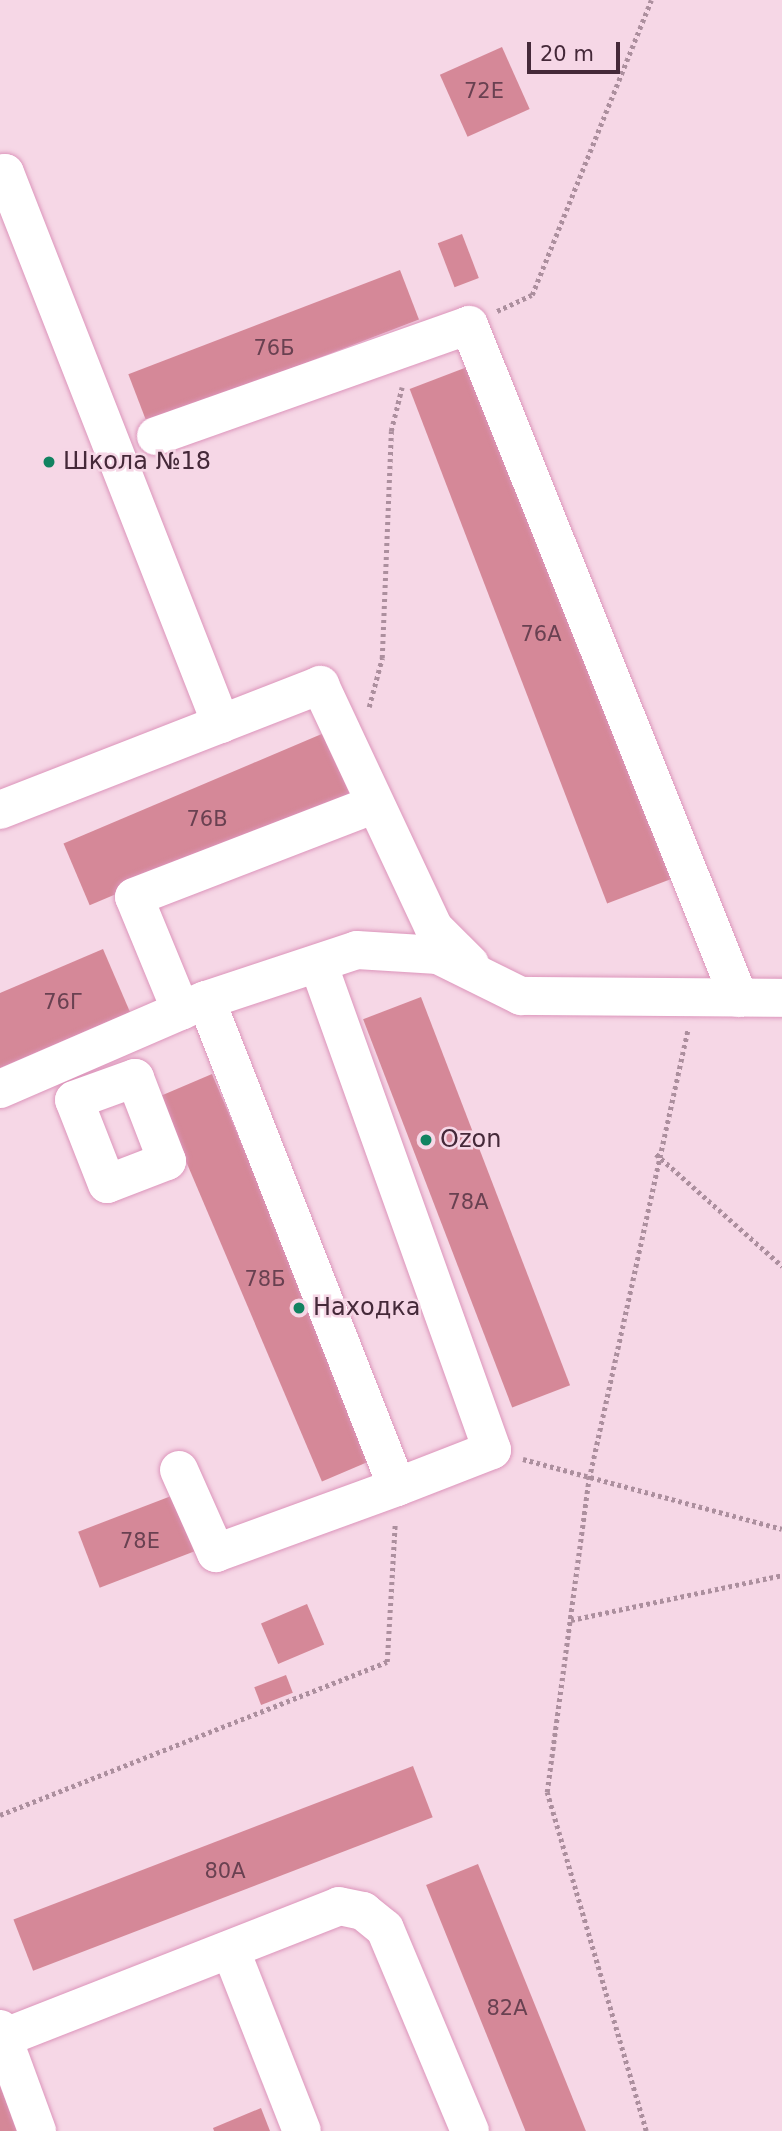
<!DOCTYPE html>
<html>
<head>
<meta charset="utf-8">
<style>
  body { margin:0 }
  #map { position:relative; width:782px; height:2131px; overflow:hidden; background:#f6d7e6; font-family:"DejaVu Sans",sans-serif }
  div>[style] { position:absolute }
  .building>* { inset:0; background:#d58898; transform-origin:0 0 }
  .path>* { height:4.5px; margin-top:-2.25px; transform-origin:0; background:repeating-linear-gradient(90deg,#ac8f9e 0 3.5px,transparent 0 7px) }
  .roads { filter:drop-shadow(0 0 2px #dc95bb) drop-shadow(0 0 2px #dc95bb) }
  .minor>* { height:38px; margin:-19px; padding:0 19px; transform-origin:19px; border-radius:19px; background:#fff }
  .dots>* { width:19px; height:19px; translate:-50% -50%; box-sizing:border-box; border:4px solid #f6d7e6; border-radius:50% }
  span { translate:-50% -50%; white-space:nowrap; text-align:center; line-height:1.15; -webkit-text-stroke:5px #f6d7e6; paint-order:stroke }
  .number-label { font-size:21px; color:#694151 }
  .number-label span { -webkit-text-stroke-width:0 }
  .poi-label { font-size:24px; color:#452939 }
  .left { translate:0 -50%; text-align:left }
  .scale { position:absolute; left:527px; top:42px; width:93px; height:32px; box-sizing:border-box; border:4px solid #452939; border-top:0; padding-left:9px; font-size:21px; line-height:24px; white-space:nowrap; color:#452939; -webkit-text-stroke:5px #f6d7e6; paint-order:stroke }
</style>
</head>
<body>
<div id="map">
  <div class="building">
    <i style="left:502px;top:47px;width:68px;height:68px;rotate:66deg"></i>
    <i style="left:462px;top:234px;width:47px;height:26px;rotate:69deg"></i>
    <i style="left:400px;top:270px;width:53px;height:291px;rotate:69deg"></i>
    <i style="left:475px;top:364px;width:551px;height:70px;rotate:69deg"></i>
    <i style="left:324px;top:733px;width:67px;height:283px;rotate:67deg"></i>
    <i style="clip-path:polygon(103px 949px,130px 1012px,0 1068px,0 993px)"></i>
    <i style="left:421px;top:997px;width:416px;height:62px;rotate:69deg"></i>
    <i style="left:212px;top:1074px;width:418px;height:58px;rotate:67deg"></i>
    <i style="left:179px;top:1493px;width:60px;height:108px;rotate:69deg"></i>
    <i style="left:307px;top:1604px;width:44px;height:50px;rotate:67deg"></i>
    <i style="left:286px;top:1675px;width:19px;height:34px;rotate:69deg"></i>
    <i style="left:413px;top:1766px;width:55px;height:428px;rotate:69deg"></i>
    <i style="left:478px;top:1864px;width:288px;height:56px;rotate:68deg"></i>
    <i style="clip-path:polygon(0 2086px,18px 2131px,0 2131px)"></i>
    <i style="clip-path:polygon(261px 2108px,270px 2131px,214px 2131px,213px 2128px)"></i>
  </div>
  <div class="path">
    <i style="left:497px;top:311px;width:38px;rotate:-25deg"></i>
    <i style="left:532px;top:295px;width:318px;rotate:-68deg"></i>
    <i style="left:369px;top:707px;width:51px;rotate:-75.1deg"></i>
    <i style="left:382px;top:658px;width:227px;rotate:-87.7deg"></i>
    <i style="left:391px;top:431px;width:45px;rotate:-76deg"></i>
    <i style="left:656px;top:1154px;width:169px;rotate:41.6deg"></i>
    <i style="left:523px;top:1459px;width:268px;rotate:15.1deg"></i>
    <i style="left:571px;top:1620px;width:216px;rotate:-12deg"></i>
    <i style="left:0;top:1815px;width:416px;rotate:-21.6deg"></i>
    <i style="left:387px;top:1662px;width:139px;rotate:-86.7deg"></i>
    <i style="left:646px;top:2131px;width:353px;rotate:-106.3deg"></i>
    <i style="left:547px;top:1792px;width:316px;rotate:-82.4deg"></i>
    <i style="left:589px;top:1479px;width:460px;rotate:-77.6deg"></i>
  </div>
  <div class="roads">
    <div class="minor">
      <i style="left:0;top:174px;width:5px;rotate:-11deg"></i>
      <i style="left:5px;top:173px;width:592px;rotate:68.59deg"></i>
      <i style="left:156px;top:436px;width:332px;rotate:-19.5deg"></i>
      <i style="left:469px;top:325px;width:725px;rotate:68.14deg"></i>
      <i style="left:0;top:810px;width:344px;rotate:-21.3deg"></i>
      <i style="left:320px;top:685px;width:268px;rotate:64.9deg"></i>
      <i style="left:434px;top:928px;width:51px;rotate:45deg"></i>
      <i style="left:206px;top:1000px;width:523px;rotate:68.59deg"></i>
      <i style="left:397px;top:1487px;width:102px;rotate:-21.3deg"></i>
      <i style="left:492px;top:1450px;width:514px;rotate:-109.67deg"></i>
      <i style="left:181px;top:1011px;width:123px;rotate:-112.4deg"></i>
      <i style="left:134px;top:897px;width:255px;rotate:-21.1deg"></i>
      <i style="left:135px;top:1078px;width:89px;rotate:68.9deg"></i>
      <i style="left:167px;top:1161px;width:64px;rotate:159deg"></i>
      <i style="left:107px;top:1184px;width:90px;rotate:-111.4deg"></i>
      <i style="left:74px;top:1100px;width:65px;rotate:-19.8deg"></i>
      <i style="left:0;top:1089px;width:224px;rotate:-23.4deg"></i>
      <i style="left:206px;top:1000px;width:159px;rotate:-18.3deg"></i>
      <i style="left:357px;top:950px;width:81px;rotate:3.5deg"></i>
      <i style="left:438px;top:955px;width:93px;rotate:26.3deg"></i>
      <i style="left:521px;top:996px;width:261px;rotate:0.4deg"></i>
      <i style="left:179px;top:1470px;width:91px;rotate:66deg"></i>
      <i style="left:216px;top:1553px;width:193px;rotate:-20deg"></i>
      <i style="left:231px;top:1951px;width:193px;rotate:68.5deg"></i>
      <i style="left:0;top:2029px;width:9px;rotate:72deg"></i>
      <i style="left:3px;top:2038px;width:361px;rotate:-21.4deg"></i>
      <i style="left:339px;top:1906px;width:25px;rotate:12deg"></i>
      <i style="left:363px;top:1911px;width:28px;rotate:39deg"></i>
      <i style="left:385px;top:1929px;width:219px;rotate:67.2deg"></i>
      <i style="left:3px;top:2038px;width:99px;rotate:69.9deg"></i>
    </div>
  </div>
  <div class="dots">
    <i style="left:49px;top:462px;background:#128361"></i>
    <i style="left:426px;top:1140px;background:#128361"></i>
    <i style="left:299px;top:1308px;background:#128361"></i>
  </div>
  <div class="number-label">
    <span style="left:484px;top:91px">72Е</span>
    <span style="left:274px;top:348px">76Б</span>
    <span style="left:541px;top:634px">76А</span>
    <span style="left:207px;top:819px">76В</span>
    <span style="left:63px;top:1002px">76Г</span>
    <span style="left:468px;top:1202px">78А</span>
    <span style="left:265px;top:1279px">78Б</span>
    <span style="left:140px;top:1541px">78Е</span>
    <span style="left:225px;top:1871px">80А</span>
    <span style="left:507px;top:2008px">82А</span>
  </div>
  <div class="poi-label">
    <span class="left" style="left:63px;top:462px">Школа №18</span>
    <span class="left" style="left:440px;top:1140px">Ozon</span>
    <span class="left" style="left:313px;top:1308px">Находка</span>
  </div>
  <div class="scale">20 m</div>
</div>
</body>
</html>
